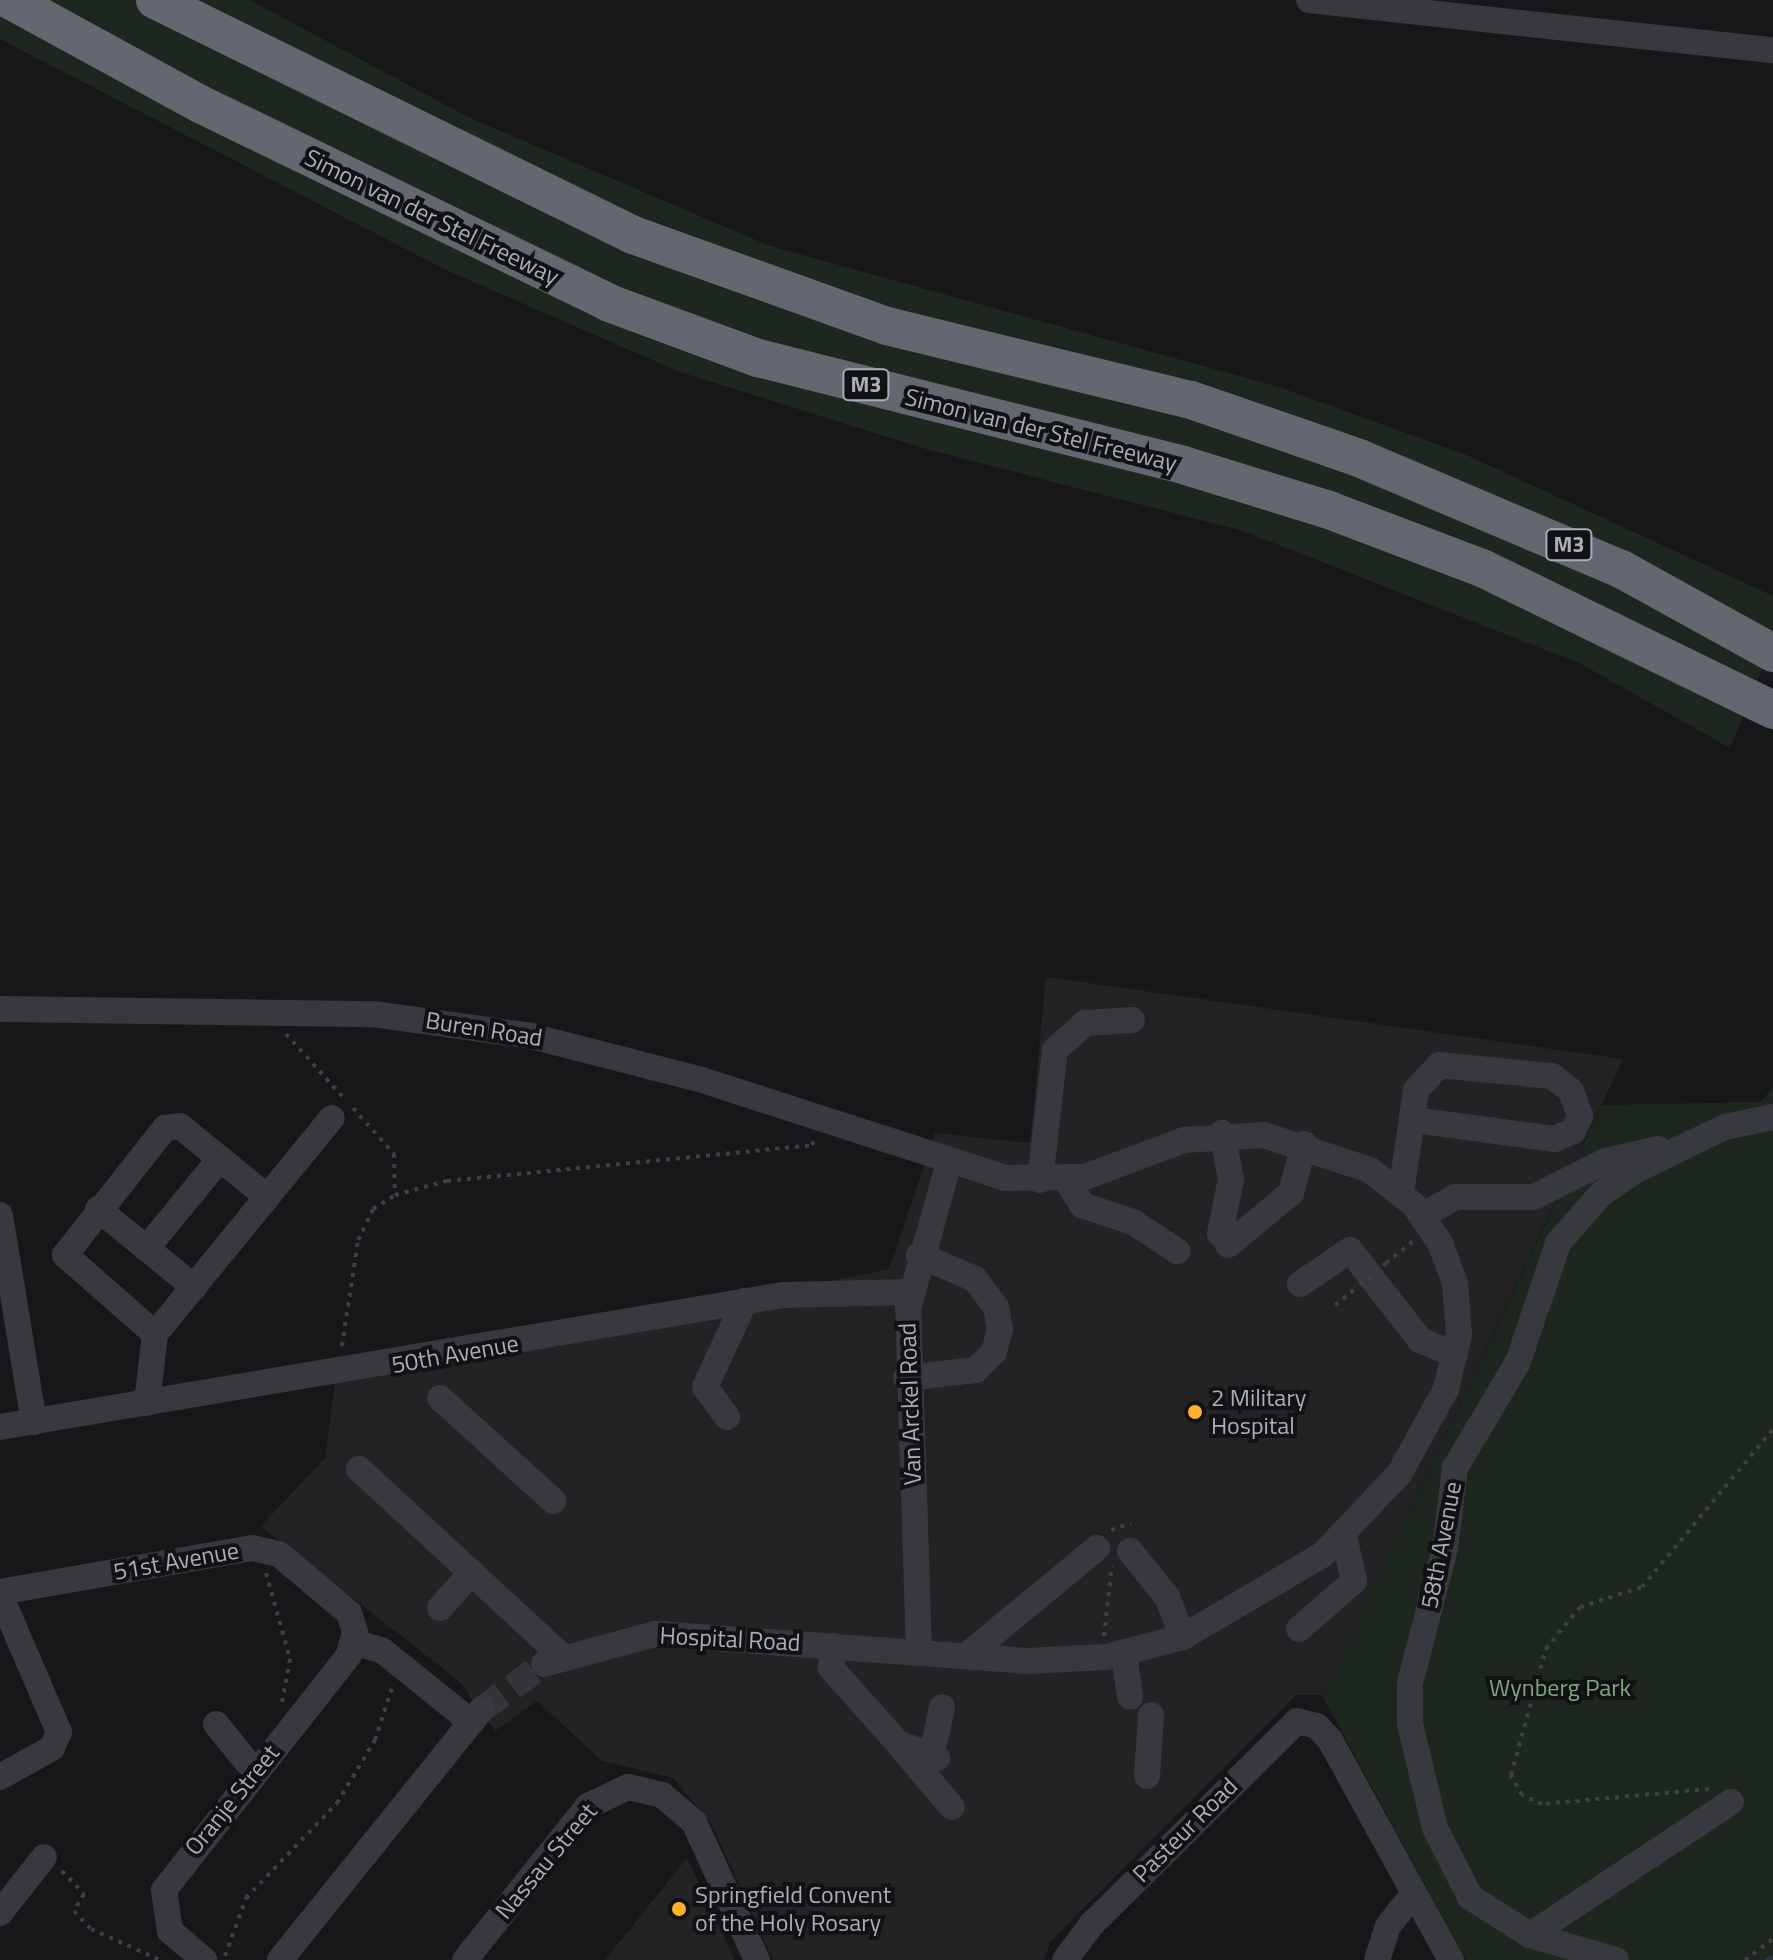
<!DOCTYPE html>
<html>
<head>
<meta charset="utf-8">
<style>
  body { margin:0 }
  #map { position:relative; width:1773px; height:1960px; overflow:hidden; background:#171719; font-family:"Titillium Web",sans-serif }
  div>[style] { position:absolute }
  .built>* { inset:0; background:#232326 }
  .green>* { inset:0; background:#1e271f }
  .stream>* { height:6px; margin:-3px; padding:0 3px; transform-origin:3px; border-radius:3px; background:#2b363e }
  .minor-tunnel>* { height:26px; margin-top:-13px; transform-origin:0; background:repeating-linear-gradient(90deg,#343539 0 26px,transparent 0 39px) }
  .path>* { height:4px; margin-top:-2px; transform-origin:0; background:repeating-linear-gradient(90deg,#3d4045 0 4px,transparent 0 10px) }
  .minor>* { height:26px; margin:-13px; padding:0 13px; transform-origin:13px; border-radius:13px; background:#37393e }
  .highway>* { height:38px; margin:-19px; padding:0 19px; transform-origin:19px; border-radius:19px; background:#636770 }
  .path-bridge>* { height:4px; margin-top:-2px; transform-origin:0; background:repeating-linear-gradient(90deg,#3d4045 0 4px,transparent 0 10px) }
  .dots>* { width:22px; height:22px; translate:-50% -50%; box-sizing:border-box; border:4px solid #121214; border-radius:50% }
  span { translate:-50% -50%; white-space:nowrap; text-align:center; line-height:1.15; -webkit-text-stroke:8px #121214; paint-order:stroke }
  .shield-label span { padding:2px 6px; background:#121214; border:2px solid; border-radius:6px; -webkit-text-stroke-width:0 }
  .shield-label { font-size:22px; color:#a8aeba; font-weight:700 }
  .street-label { font-size:24px; color:#a8aeba }
  .poi-label { font-size:24px; color:#a8aeba }
  .left { translate:0 -50%; text-align:left }
  .park-label { font-size:24px; color:#7da77e }
</style>
</head>
<body>
<div id="map">
  <div class="built">
    <i style="clip-path:polygon(1046px 977px,1623px 1059px,1322px 1695px,1296px 1695px,1050px 1942px,1044px 1960px,773px 1960px,711px 1823px,673px 1778px,602px 1761px,537px 1701px,495px 1731px,460px 1682px,261px 1526px,325px 1458px,335px 1383px,889px 1269px,935px 1133px,1030px 1143px)"></i>
    <i style="clip-path:polygon(687px 1858px,735px 1960px,605px 1960px)"></i>
  </div>
  <div class="green">
    <i style="clip-path:polygon(0 0,250px 0,468px 117px,770px 246px,1279px 387px,1464px 454px,1773px 596px,1773px 644px,1730px 748px,1581px 664px,1243px 531px,926px 449px,680px 372px,446px 270px,0 39px)"></i>
    <i style="clip-path:polygon(1773px 1088px,1773px 1960px,1466px 1960px,1322px 1695px,1602px 1105px,1760px 1102px)"></i>
  </div>
  <div class="stream">
    <i style="left:1768px;top:1960px;width:5px;rotate:-11deg"></i>
  </div>
  <div class="minor-tunnel">
    <i style="left:481px;top:1710px;width:78px;rotate:-36.1deg"></i>
  </div>
  <div class="path">
    <i style="left:286px;top:1034px;width:84px;rotate:47.9deg"></i>
    <i style="left:353px;top:1108px;width:62px;rotate:48.3deg"></i>
    <i style="left:394px;top:1154px;width:41px;rotate:88.6deg"></i>
    <i style="left:1386px;top:1263px;width:35px;rotate:-39deg"></i>
    <i style="left:1335px;top:1305px;width:26px;rotate:-39deg"></i>
    <i style="left:342px;top:1346px;width:107px;rotate:-81.4deg"></i>
    <i style="left:358px;top:1240px;width:34px;rotate:-64deg"></i>
    <i style="left:373px;top:1209px;width:26px;rotate:-32deg"></i>
    <i style="left:395px;top:1195px;width:54px;rotate:-15.1deg"></i>
    <i style="left:447px;top:1181px;width:367px;rotate:-5.6deg"></i>
    <i style="left:812px;top:1145px;width:8px;rotate:-67deg"></i>
    <i style="left:1111px;top:1530px;width:21px;rotate:-19deg"></i>
    <i style="left:266px;top:1573px;width:89px;rotate:74.4deg"></i>
    <i style="left:290px;top:1659px;width:44px;rotate:100.5deg"></i>
    <i style="left:1104px;top:1636px;width:71px;rotate:-83.6deg"></i>
    <i style="left:1709px;top:1789px;width:168px;rotate:174.9deg"></i>
    <i style="left:1542px;top:1804px;width:22px;rotate:-156deg"></i>
    <i style="left:1522px;top:1795px;width:23px;rotate:-119deg"></i>
    <i style="left:1511px;top:1775px;width:131px;rotate:-74.5deg"></i>
    <i style="left:1546px;top:1649px;width:54px;rotate:-51deg"></i>
    <i style="left:1580px;top:1607px;width:65px;rotate:-17.9deg"></i>
    <i style="left:1642px;top:1587px;width:205px;rotate:-50.3deg"></i>
    <i style="left:62px;top:1871px;width:32px;rotate:46deg"></i>
    <i style="left:84px;top:1894px;width:20px;rotate:120deg"></i>
    <i style="left:74px;top:1911px;width:25px;rotate:47deg"></i>
    <i style="left:91px;top:1929px;width:76px;rotate:24.2deg"></i>
    <i style="left:225px;top:1956px;width:62px;rotate:-70.1deg"></i>
    <i style="left:246px;top:1898px;width:132px;rotate:-46.2deg"></i>
    <i style="left:337px;top:1803px;width:74px;rotate:-58.9deg"></i>
    <i style="left:375px;top:1740px;width:55px;rotate:-71.9deg"></i>
    <i style="left:1745px;top:1960px;width:35px;rotate:-37deg"></i>
  </div>
  <div class="minor">
    <i style="left:1309px;top:0;width:467px;rotate:6.2deg"></i>
    <i style="left:0;top:1009px;width:373px;rotate:0.8deg"></i>
    <i style="left:373px;top:1014px;width:160px;rotate:7.9deg"></i>
    <i style="left:531px;top:1036px;width:173px;rotate:14.4deg"></i>
    <i style="left:699px;top:1079px;width:322px;rotate:17.9deg"></i>
    <i style="left:1005px;top:1178px;width:80px;rotate:-0.7deg"></i>
    <i style="left:1085px;top:1177px;width:106px;rotate:-20.5deg"></i>
    <i style="left:1184px;top:1140px;width:80px;rotate:-3.6deg"></i>
    <i style="left:1264px;top:1135px;width:112px;rotate:18.3deg"></i>
    <i style="left:1370px;top:1170px;width:56px;rotate:38.5deg"></i>
    <i style="left:1414px;top:1205px;width:46px;rotate:55.6deg"></i>
    <i style="left:1440px;top:1243px;width:43px;rotate:69.4deg"></i>
    <i style="left:1455px;top:1283px;width:51px;rotate:85.5deg"></i>
    <i style="left:1459px;top:1334px;width:57px;rotate:103.3deg"></i>
    <i style="left:1446px;top:1389px;width:97px;rotate:118.9deg"></i>
    <i style="left:1399px;top:1474px;width:112px;rotate:133.5deg"></i>
    <i style="left:1322px;top:1555px;width:161px;rotate:149.5deg"></i>
    <i style="left:1183px;top:1637px;width:80px;rotate:165.4deg"></i>
    <i style="left:1106px;top:1657px;width:79px;rotate:177.1deg"></i>
    <i style="left:1027px;top:1661px;width:373px;rotate:-175.8deg"></i>
    <i style="left:655px;top:1634px;width:115px;rotate:164.9deg"></i>
    <i style="left:1066px;top:1179px;width:31px;rotate:58deg"></i>
    <i style="left:1082px;top:1205px;width:54px;rotate:18.4deg"></i>
    <i style="left:1133px;top:1222px;width:53px;rotate:33.4deg"></i>
    <i style="left:1040px;top:1180px;width:131px;rotate:-83.4deg"></i>
    <i style="left:1055px;top:1050px;width:40px;rotate:-42deg"></i>
    <i style="left:1085px;top:1023px;width:47px;rotate:-3.7deg"></i>
    <i style="left:1401px;top:1193px;width:104px;rotate:-81.7deg"></i>
    <i style="left:1416px;top:1090px;width:34px;rotate:-47deg"></i>
    <i style="left:1439px;top:1065px;width:114px;rotate:5.6deg"></i>
    <i style="left:1552px;top:1076px;width:24px;rotate:38deg"></i>
    <i style="left:1571px;top:1091px;width:27px;rotate:70deg"></i>
    <i style="left:1580px;top:1116px;width:17px;rotate:115deg"></i>
    <i style="left:1573px;top:1131px;width:20px;rotate:156deg"></i>
    <i style="left:1555px;top:1139px;width:144px;rotate:-172.4deg"></i>
    <i style="left:98px;top:1209px;width:124px;rotate:39.1deg"></i>
    <i style="left:0;top:1215px;width:210px;rotate:80.7deg"></i>
    <i style="left:1423px;top:1215px;width:37px;rotate:-29deg"></i>
    <i style="left:1455px;top:1197px;width:79px"></i>
    <i style="left:1534px;top:1197px;width:80px;rotate:-26.6deg"></i>
    <i style="left:1606px;top:1161px;width:54px;rotate:-12.8deg"></i>
    <i style="left:1220px;top:1234px;width:56px;rotate:-78.7deg"></i>
    <i style="left:1231px;top:1179px;width:47px;rotate:-101.1deg"></i>
    <i style="left:1228px;top:1245px;width:82px;rotate:-39.5deg"></i>
    <i style="left:1291px;top:1193px;width:51px;rotate:-75.1deg"></i>
    <i style="left:146px;top:1249px;width:117px;rotate:-50.6deg"></i>
    <i style="left:1300px;top:1284px;width:60px;rotate:-34.2deg"></i>
    <i style="left:1350px;top:1250px;width:114px;rotate:52.1deg"></i>
    <i style="left:1420px;top:1340px;width:38px;rotate:23deg"></i>
    <i style="left:155px;top:1334px;width:120px;rotate:-138.7deg"></i>
    <i style="left:65px;top:1255px;width:162px;rotate:-51.8deg"></i>
    <i style="left:165px;top:1128px;width:15px;rotate:-8deg"></i>
    <i style="left:180px;top:1126px;width:112px;rotate:39.2deg"></i>
    <i style="left:906px;top:1378px;width:70px;rotate:-6.5deg"></i>
    <i style="left:976px;top:1370px;width:25px;rotate:-45deg"></i>
    <i style="left:994px;top:1352px;width:24px;rotate:-75deg"></i>
    <i style="left:1000px;top:1329px;width:22px;rotate:-100deg"></i>
    <i style="left:996px;top:1307px;width:35px;rotate:-127deg"></i>
    <i style="left:975px;top:1279px;width:61px;rotate:-156.8deg"></i>
    <i style="left:440px;top:1398px;width:153px;rotate:42.3deg"></i>
    <i style="left:147px;top:1403px;width:69px;rotate:-83.4deg"></i>
    <i style="left:155px;top:1334px;width:279px;rotate:-50.7deg"></i>
    <i style="left:727px;top:1417px;width:37px;rotate:-126deg"></i>
    <i style="left:705px;top:1387px;width:95px;rotate:-65.1deg"></i>
    <i style="left:0;top:1427px;width:794px;rotate:-9.57deg"></i>
    <i style="left:783px;top:1295px;width:127px;rotate:-1.4deg"></i>
    <i style="left:359px;top:1469px;width:277px;rotate:42.7deg"></i>
    <i style="left:1130px;top:1551px;width:59px;rotate:51.2deg"></i>
    <i style="left:1167px;top:1597px;width:43px;rotate:68.2deg"></i>
    <i style="left:0;top:1592px;width:256px;rotate:-9.9deg"></i>
    <i style="left:252px;top:1548px;width:28px;rotate:13deg"></i>
    <i style="left:279px;top:1554px;width:92px;rotate:40.1deg"></i>
    <i style="left:349px;top:1613px;width:20px;rotate:72deg"></i>
    <i style="left:355px;top:1632px;width:24px;rotate:105deg"></i>
    <i style="left:349px;top:1655px;width:299px;rotate:128.2deg"></i>
    <i style="left:164px;top:1890px;width:41px;rotate:81.7deg"></i>
    <i style="left:170px;top:1931px;width:45px;rotate:40.5deg"></i>
    <i style="left:0;top:1595px;width:149px;rotate:66.7deg"></i>
    <i style="left:59px;top:1732px;width:17px;rotate:114deg"></i>
    <i style="left:52px;top:1748px;width:60px;rotate:150.9deg"></i>
    <i style="left:440px;top:1608px;width:48px;rotate:-48.4deg"></i>
    <i style="left:1299px;top:1629px;width:73px;rotate:-41.1deg"></i>
    <i style="left:1354px;top:1581px;width:46px;rotate:-102.5deg"></i>
    <i style="left:354px;top:1642px;width:30px;rotate:17deg"></i>
    <i style="left:383px;top:1651px;width:113px;rotate:38.9deg"></i>
    <i style="left:833px;top:1646px;width:22px;rotate:95deg"></i>
    <i style="left:831px;top:1668px;width:101px;rotate:48.2deg"></i>
    <i style="left:898px;top:1743px;width:42px;rotate:21deg"></i>
    <i style="left:919px;top:1653px;width:344px;rotate:-91.8deg"></i>
    <i style="left:908px;top:1309px;width:153px;rotate:-74.4deg"></i>
    <i style="left:1124px;top:1653px;width:44px;rotate:82.2deg"></i>
    <i style="left:966px;top:1656px;width:170px;rotate:-39.5deg"></i>
    <i style="left:216px;top:1724px;width:62px;rotate:50.9deg"></i>
    <i style="left:900px;top:1746px;width:80px;rotate:49.6deg"></i>
    <i style="left:931px;top:1758px;width:52px;rotate:-77.8deg"></i>
    <i style="left:1147px;top:1776px;width:61px;rotate:-86.2deg"></i>
    <i style="left:0;top:1913px;width:71px;rotate:-51.8deg"></i>
    <i style="left:1530px;top:1935px;width:241px;rotate:-33.5deg"></i>
    <i style="left:280px;top:1960px;width:321px;rotate:-51.2deg"></i>
    <i style="left:465px;top:1960px;width:197px;rotate:-51.4deg"></i>
    <i style="left:588px;top:1806px;width:44px;rotate:-25.4deg"></i>
    <i style="left:628px;top:1787px;width:35px;rotate:13deg"></i>
    <i style="left:662px;top:1795px;width:42px;rotate:40.2deg"></i>
    <i style="left:694px;top:1822px;width:152px;rotate:65.5deg"></i>
    <i style="left:1065px;top:1960px;width:44px;rotate:-53.4deg"></i>
    <i style="left:1091px;top:1925px;width:290px;rotate:-44.7deg"></i>
    <i style="left:1297px;top:1721px;width:21px;rotate:14deg"></i>
    <i style="left:1317px;top:1726px;width:19px;rotate:47deg"></i>
    <i style="left:1330px;top:1740px;width:251px;rotate:61.2deg"></i>
    <i style="left:1377px;top:1960px;width:36px;rotate:-72deg"></i>
    <i style="left:1388px;top:1926px;width:42px;rotate:-51.8deg"></i>
    <i style="left:1616px;top:1960px;width:90px;rotate:-163.8deg"></i>
    <i style="left:1530px;top:1935px;width:71px;rotate:-147.7deg"></i>
    <i style="left:1470px;top:1897px;width:77px;rotate:-116.9deg"></i>
    <i style="left:1435px;top:1828px;width:107px;rotate:-103.5deg"></i>
    <i style="left:1410px;top:1724px;width:41px;rotate:-90deg"></i>
    <i style="left:1410px;top:1683px;width:138px;rotate:-75.4deg"></i>
    <i style="left:1445px;top:1549px;width:82px;rotate:-83deg"></i>
    <i style="left:1455px;top:1468px;width:123px;rotate:-59.3deg"></i>
    <i style="left:1518px;top:1362px;width:126px;rotate:-71.4deg"></i>
    <i style="left:1558px;top:1243px;width:65px;rotate:-48.7deg"></i>
    <i style="left:1601px;top:1194px;width:42px;rotate:-34.4deg"></i>
    <i style="left:1636px;top:1170px;width:99px;rotate:-25.8deg"></i>
    <i style="left:1725px;top:1127px;width:49px;rotate:-11.8deg"></i>
  </div>
  <div class="highway">
    <i style="left:10px;top:0;width:217px;rotate:28.7deg"></i>
    <i style="left:200px;top:104px;width:455px;rotate:25.9deg"></i>
    <i style="left:609px;top:303px;width:159px;rotate:20.3deg"></i>
    <i style="left:758px;top:358px;width:438px;rotate:14.1deg"></i>
    <i style="left:1183px;top:465px;width:153px;rotate:17.1deg"></i>
    <i style="left:1329px;top:510px;width:164px;rotate:20.8deg"></i>
    <i style="left:1482px;top:568px;width:324px;rotate:26deg"></i>
    <i style="left:155px;top:0;width:533px;rotate:26.18deg"></i>
    <i style="left:633px;top:235px;width:270px;rotate:19.7deg"></i>
    <i style="left:887px;top:326px;width:313px;rotate:13.7deg"></i>
    <i style="left:1191px;top:400px;width:178px;rotate:19deg"></i>
    <i style="left:1359px;top:458px;width:285px;rotate:23deg"></i>
    <i style="left:1621px;top:569px;width:174px;rotate:28.9deg"></i>
  </div>
  <div class="path-bridge">
    <i style="left:1360px;top:1285px;width:34px;rotate:-40deg"></i>
  </div>
  <div class="dots">
    <i style="left:1195px;top:1412px;background:#ffb229"></i>
    <i style="left:679px;top:1909px;background:#ffb229"></i>
  </div>
  <div class="shield-label">
    <span style="left:866px;top:385px">M3</span>
    <span style="left:1569px;top:545px">M3</span>
  </div>
  <div class="street-label">
    <span style="left:432px;top:217px;rotate:26deg">Simon van der Stel Freeway</span>
    <span style="left:1041px;top:430px;rotate:14deg">Simon van der Stel Freeway</span>
    <span style="left:484px;top:1029px;rotate:9deg">Buren Road</span>
    <span style="left:455px;top:1354px;rotate:-10deg">50th Avenue</span>
    <span style="left:910px;top:1404px;rotate:-92deg">Van Arckel Road</span>
    <span style="left:1441px;top:1545px;rotate:-79deg">58th Avenue</span>
    <span style="left:176px;top:1561px;rotate:-10deg">51st Avenue</span>
    <span style="left:730px;top:1639px;rotate:3deg">Hospital Road</span>
    <span style="left:232px;top:1800px;rotate:-51deg">Oranje Street</span>
    <span style="left:1185px;top:1830px;rotate:-45deg">Pasteur Road</span>
    <span style="left:546px;top:1861px;rotate:-50deg">Nassau Street</span>
  </div>
  <div class="poi-label">
    <span class="left" style="left:1211px;top:1412px">2 Military<br>Hospital</span>
    <span class="left" style="left:695px;top:1909px">Springfield Convent<br>of the Holy Rosary</span>
  </div>
  <div class="park-label">
    <span style="left:1560px;top:1688px">Wynberg Park</span>
  </div>
</div>
</body>
</html>
